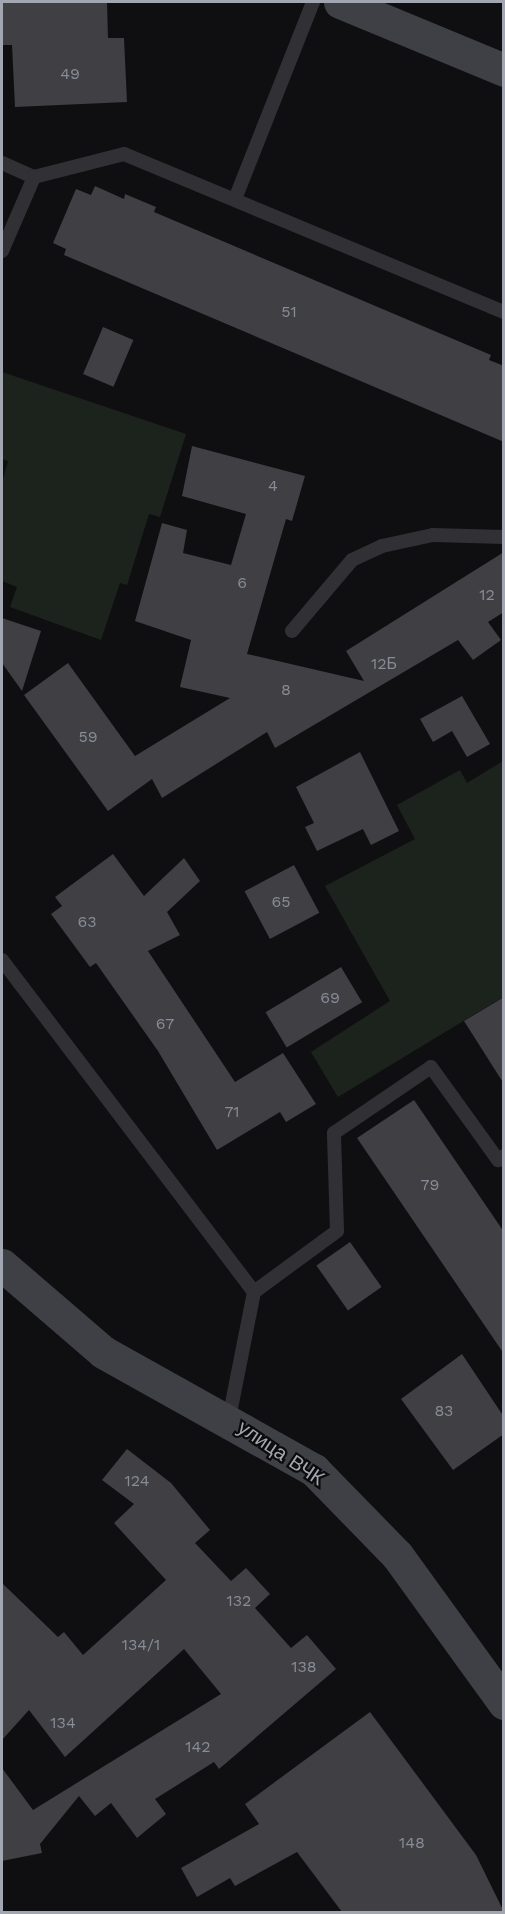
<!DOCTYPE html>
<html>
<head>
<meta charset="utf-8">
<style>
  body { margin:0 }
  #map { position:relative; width:505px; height:1914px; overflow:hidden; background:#0f0f11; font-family:"Work Sans",sans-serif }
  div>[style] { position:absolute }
  .green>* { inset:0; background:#1c231d }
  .building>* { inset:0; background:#3f3f44; transform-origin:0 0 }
  .service>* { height:14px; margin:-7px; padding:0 7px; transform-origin:7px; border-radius:7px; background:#313135 }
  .secondary>* { height:33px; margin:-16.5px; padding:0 16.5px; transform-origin:16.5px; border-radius:16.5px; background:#3f4045 }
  span { translate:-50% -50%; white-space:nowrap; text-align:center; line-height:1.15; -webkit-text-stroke:4.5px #0b0b0c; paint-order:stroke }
  .number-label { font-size:16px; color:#888c96 }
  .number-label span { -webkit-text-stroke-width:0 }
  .street-label { font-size:20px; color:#a1a6b1 }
  .frame { position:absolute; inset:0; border:3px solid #a1a6b1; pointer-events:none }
</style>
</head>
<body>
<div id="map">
  <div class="green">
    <i style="clip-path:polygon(2px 372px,186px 434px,160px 517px,149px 514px,127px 585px,120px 583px,101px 640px,10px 607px,17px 587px,2px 581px,2px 483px,8px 461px,2px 459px)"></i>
    <i style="clip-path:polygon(503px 761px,503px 997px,338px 1097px,311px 1052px,390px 1001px,325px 886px,415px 839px,397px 805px,460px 770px,467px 783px)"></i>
  </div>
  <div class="building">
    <i style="clip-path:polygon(2px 2px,107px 2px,108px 38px,124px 38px,127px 102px,15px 107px,12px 45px,2px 45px)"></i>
    <i style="clip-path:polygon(95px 186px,124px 199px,125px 194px,156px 207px,154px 212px,491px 355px,489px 360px,504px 366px,504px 442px,64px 255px,66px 249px,53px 243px,76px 189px,91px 195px)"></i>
    <i style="left:103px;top:327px;width:33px;height:51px;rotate:23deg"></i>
    <i style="clip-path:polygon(192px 446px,305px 476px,292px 521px,286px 519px,247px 654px,364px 681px,346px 651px,504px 552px,504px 612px,488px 622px,501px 640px,473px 660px,458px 640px,275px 748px,267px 732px,162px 798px,152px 779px,108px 811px,24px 695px,68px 663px,135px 756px,230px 698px,180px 687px,191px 640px,135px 621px,162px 523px,187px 530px,183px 553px,231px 565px,246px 514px,182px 496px)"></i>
    <i style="clip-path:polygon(2px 618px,41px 631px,22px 691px,2px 663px)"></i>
    <i style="clip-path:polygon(462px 696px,490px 744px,467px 757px,452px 731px,433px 742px,420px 719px)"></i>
    <i style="clip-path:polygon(360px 752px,399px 831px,371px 845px,363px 829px,317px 851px,305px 827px,314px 823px,296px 787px)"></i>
    <i style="clip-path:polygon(113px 854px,144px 896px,184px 858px,200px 881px,167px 912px,180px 935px,148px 951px,235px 1082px,283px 1053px,316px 1104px,286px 1122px,280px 1112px,217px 1150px,158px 1051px,96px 963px,90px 967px,51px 914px,62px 906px,55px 897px)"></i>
    <i style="left:294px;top:865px;width:54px;height:56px;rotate:62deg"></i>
    <i style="left:341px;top:967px;width:41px;height:88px;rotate:59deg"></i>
    <i style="clip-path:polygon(504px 997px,504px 1084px,464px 1021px)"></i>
    <i style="clip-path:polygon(414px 1100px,504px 1232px,504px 1354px,357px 1138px)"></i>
    <i style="left:350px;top:1242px;width:55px;height:41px;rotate:55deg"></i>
    <i style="clip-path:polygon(462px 1354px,504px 1417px,504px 1434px,453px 1470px,401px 1399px)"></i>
    <i style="clip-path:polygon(127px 1449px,171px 1483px,210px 1530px,195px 1543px,231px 1581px,246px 1568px,270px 1594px,255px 1608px,291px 1648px,307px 1635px,336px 1669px,219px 1769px,214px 1762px,155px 1799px,166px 1814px,137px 1838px,111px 1803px,95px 1816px,79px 1796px,40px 1844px,42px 1853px,2px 1861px,2px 1768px,33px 1810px,221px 1694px,184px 1649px,65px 1757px,29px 1710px,2px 1740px,2px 1583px,58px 1637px,64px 1632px,83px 1655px,166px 1580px,114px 1523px,134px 1504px,102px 1480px)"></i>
    <i style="clip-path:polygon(370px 1712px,476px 1855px,504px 1912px,342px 1912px,297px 1852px,235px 1886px,230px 1878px,197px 1897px,181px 1868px,259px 1824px,245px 1804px)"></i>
  </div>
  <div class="service">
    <i style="left:2px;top:163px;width:35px;rotate:24deg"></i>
    <i style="left:34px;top:177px;width:93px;rotate:-14.3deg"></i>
    <i style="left:124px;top:154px;width:412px;rotate:22.6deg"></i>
    <i style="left:235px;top:199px;width:212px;rotate:-68.4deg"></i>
    <i style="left:2px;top:251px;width:81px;rotate:-66.6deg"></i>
    <i style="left:292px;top:631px;width:93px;rotate:-49.8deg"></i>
    <i style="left:352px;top:560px;width:33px;rotate:-25deg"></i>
    <i style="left:382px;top:546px;width:52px;rotate:-12.2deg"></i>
    <i style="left:433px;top:535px;width:71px;rotate:1.6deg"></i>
    <i style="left:2px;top:960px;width:417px;rotate:52.8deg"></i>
    <i style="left:254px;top:1292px;width:128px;rotate:101.2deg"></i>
    <i style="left:254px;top:1292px;width:103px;rotate:-36.3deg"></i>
    <i style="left:337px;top:1231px;width:98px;rotate:-91.8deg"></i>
    <i style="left:334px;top:1133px;width:117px;rotate:-34.2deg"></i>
    <i style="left:431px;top:1067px;width:115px;rotate:54.2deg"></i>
    <i style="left:498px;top:1160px;width:7px;rotate:-34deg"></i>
  </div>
  <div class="secondary">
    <i style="left:340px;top:2px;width:178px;rotate:22.5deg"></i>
    <i style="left:2px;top:1265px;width:133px;rotate:40.7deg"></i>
    <i style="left:103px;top:1352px;width:242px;rotate:29.2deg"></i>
    <i style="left:314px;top:1470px;width:119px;rotate:45.7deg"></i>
    <i style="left:397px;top:1555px;width:183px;rotate:54.1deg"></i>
  </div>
  <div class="number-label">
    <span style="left:70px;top:74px">49</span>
    <span style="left:289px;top:312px">51</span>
    <span style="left:273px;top:486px">4</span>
    <span style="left:242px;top:583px">6</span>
    <span style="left:487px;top:595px">12</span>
    <span style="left:384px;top:664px">12Б</span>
    <span style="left:286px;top:690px">8</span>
    <span style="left:88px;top:737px">59</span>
    <span style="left:281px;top:902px">65</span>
    <span style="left:87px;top:922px">63</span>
    <span style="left:330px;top:998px">69</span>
    <span style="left:165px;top:1024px">67</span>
    <span style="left:232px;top:1112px">71</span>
    <span style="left:430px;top:1185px">79</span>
    <span style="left:444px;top:1411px">83</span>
    <span style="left:137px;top:1481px">124</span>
    <span style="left:239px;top:1601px">132</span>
    <span style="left:141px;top:1645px">134/1</span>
    <span style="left:304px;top:1667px">138</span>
    <span style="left:63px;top:1723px">134</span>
    <span style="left:198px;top:1747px">142</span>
    <span style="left:412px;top:1843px">148</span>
  </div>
  <div class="street-label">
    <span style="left:281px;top:1453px;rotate:34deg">улица ВЧК</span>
  </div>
  <div class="frame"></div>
</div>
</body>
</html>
